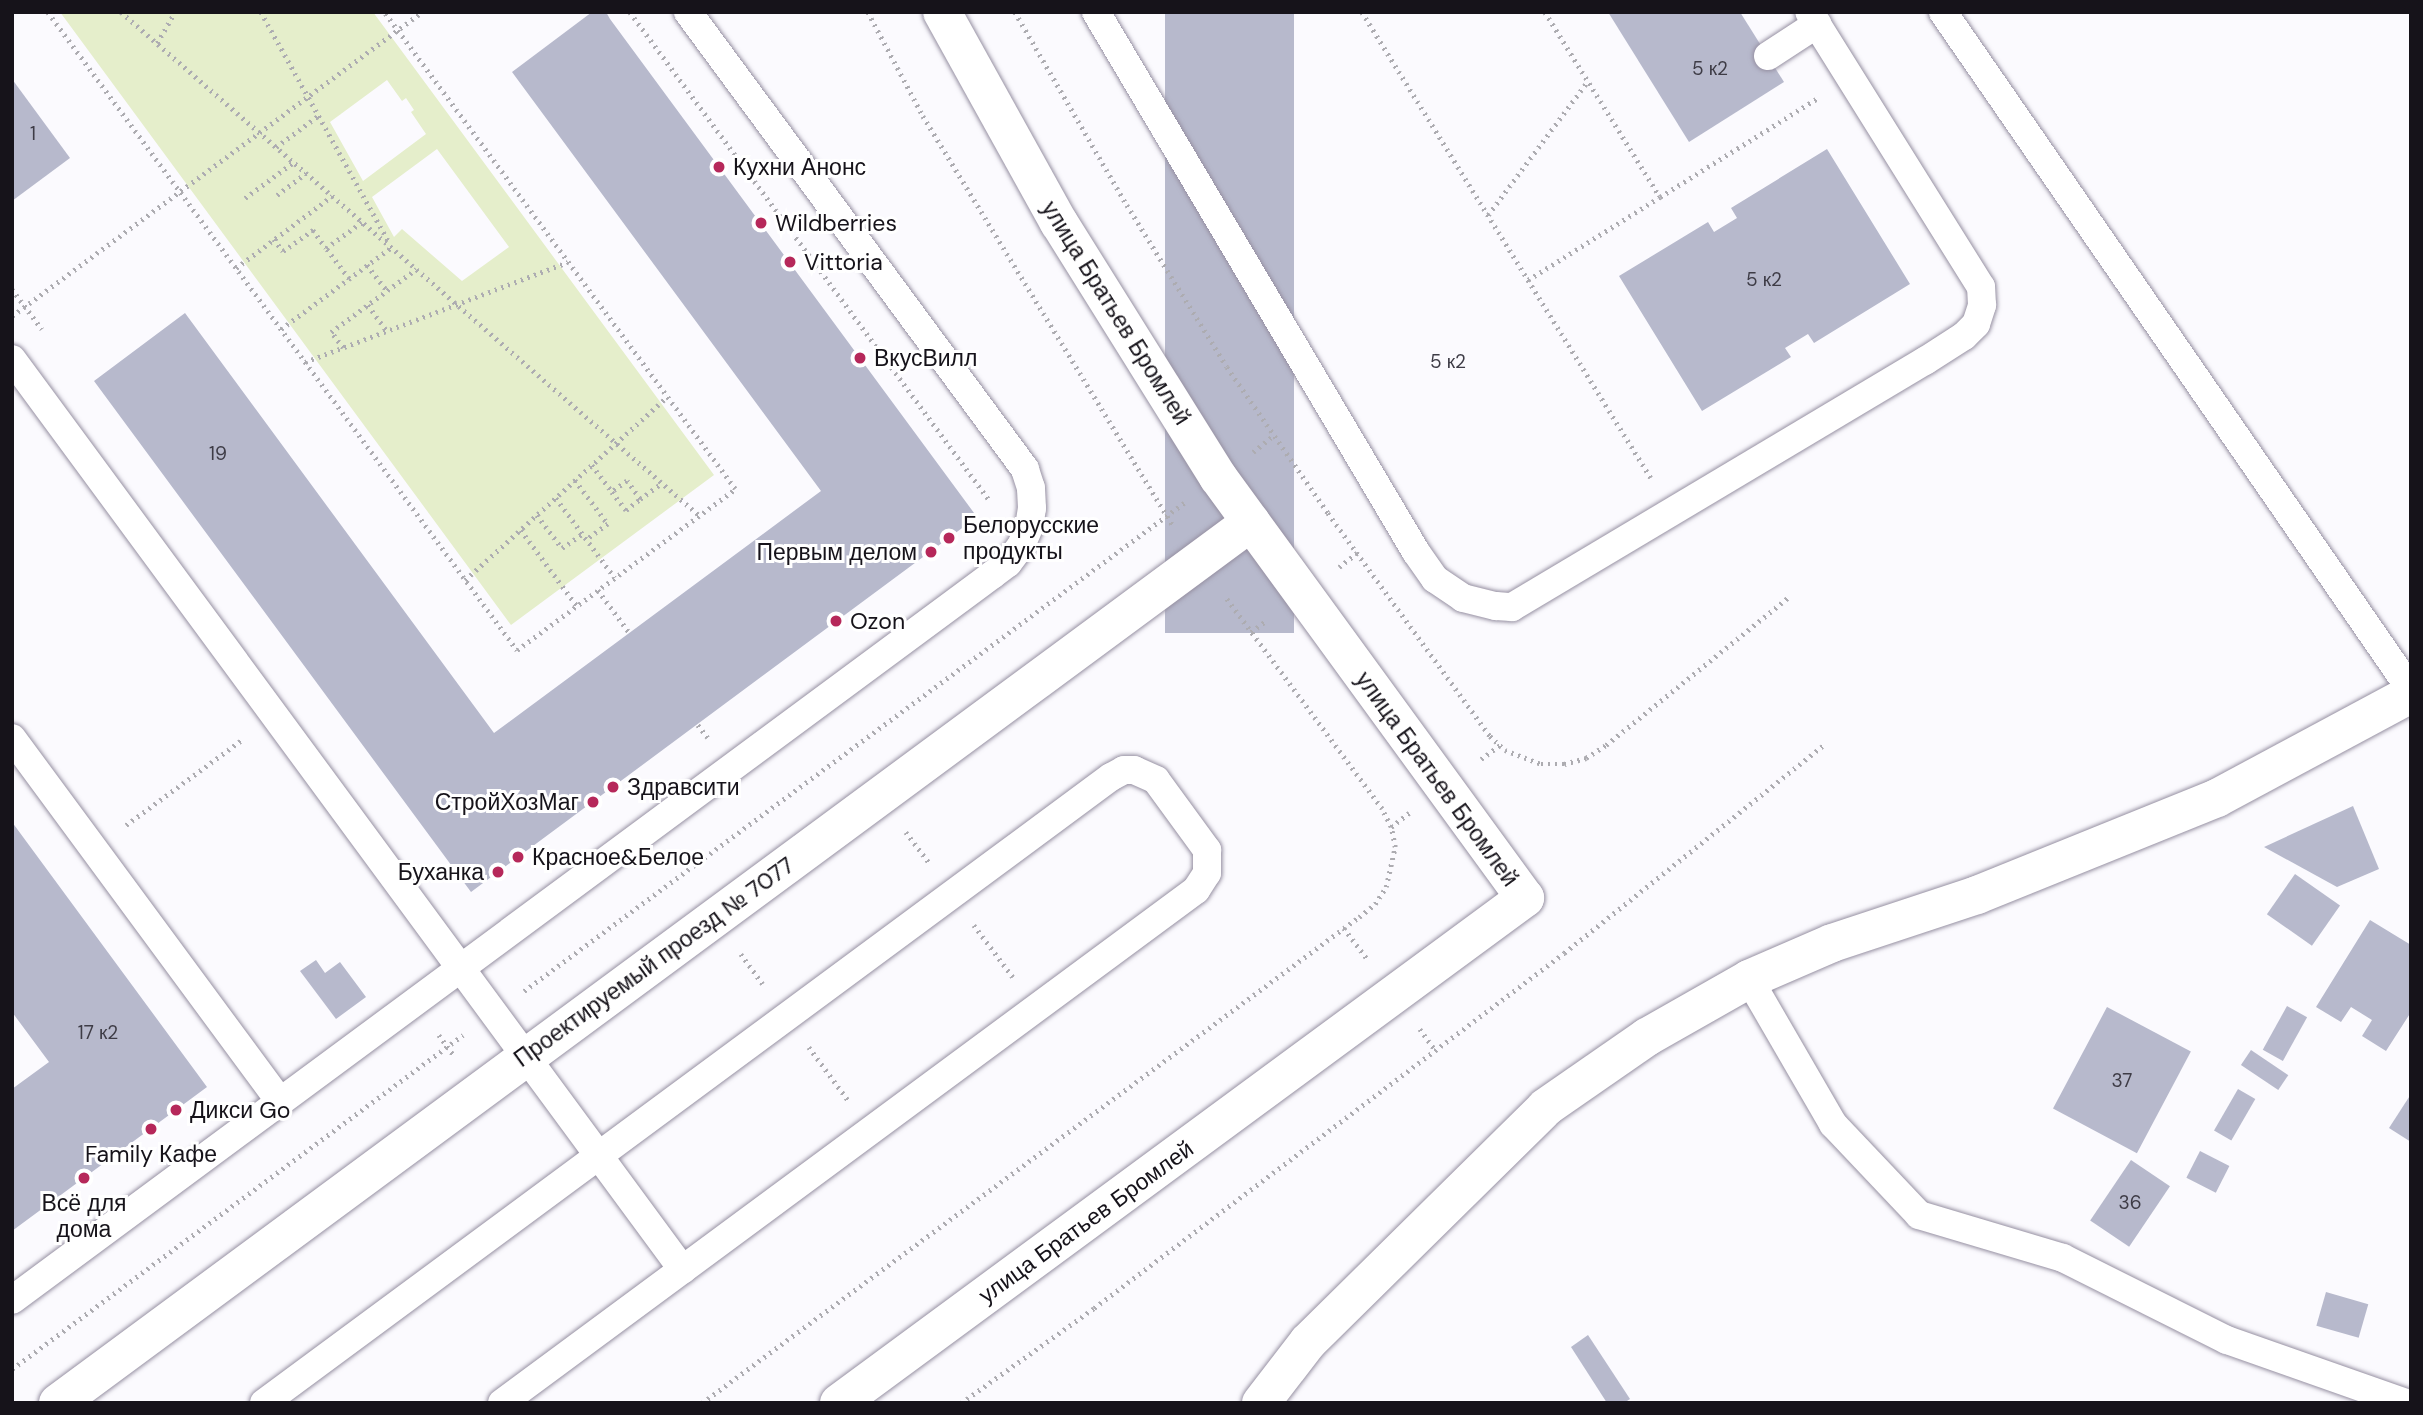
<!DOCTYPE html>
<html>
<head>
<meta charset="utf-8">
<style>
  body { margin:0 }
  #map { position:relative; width:2423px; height:1415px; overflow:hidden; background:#fbfafe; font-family:"DM Sans",sans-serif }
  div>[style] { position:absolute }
  .green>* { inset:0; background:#e5eecb }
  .building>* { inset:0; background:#b7b9cc; transform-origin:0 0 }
  .path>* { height:4.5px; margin-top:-2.25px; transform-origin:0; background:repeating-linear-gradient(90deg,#adacb1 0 2px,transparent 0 7px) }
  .roads { filter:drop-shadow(0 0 2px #9690a2) drop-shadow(0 0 2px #9690a2) }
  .lane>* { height:28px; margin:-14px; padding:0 14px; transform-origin:14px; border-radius:14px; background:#fff }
  .street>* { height:38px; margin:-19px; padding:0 19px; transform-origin:19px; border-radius:19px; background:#fff }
  .dots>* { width:19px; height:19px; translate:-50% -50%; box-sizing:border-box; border:4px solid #fff; border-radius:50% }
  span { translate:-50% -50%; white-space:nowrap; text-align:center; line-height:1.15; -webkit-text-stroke:6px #fff; paint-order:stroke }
  .number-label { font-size:19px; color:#3e3c46 }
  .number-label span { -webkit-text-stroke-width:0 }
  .poi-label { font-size:23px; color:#16131a }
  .left { translate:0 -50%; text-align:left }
  .right { translate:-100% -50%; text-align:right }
  .street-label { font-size:23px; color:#16131a }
  .frame { position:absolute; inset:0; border:14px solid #16131a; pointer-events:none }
</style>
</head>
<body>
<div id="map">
  <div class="green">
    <i style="clip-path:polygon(evenodd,60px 12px,373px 12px,714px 475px,511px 625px,60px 12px,387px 80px,402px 101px,406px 98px,414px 110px,411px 112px,426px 134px,363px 181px,330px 122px,387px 80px,60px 12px,437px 149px,509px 247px,462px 281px,402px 229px,394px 237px,372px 197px,437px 149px)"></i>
  </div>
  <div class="building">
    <i style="clip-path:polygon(592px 12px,606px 12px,610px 19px,977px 517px,471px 892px,94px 381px,185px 313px,494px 733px,821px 491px,512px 72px)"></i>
    <i style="left:1165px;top:12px;width:129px;height:621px"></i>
    <i style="clip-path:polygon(1608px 12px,1740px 12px,1784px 82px,1689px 142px)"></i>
    <i style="clip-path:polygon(12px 79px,70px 158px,12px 201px)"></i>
    <i style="clip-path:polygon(1827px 149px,1910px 284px,1814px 343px,1808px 334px,1785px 348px,1791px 357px,1702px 411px,1619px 276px,1708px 222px,1714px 232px,1737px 218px,1731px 208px)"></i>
    <i style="clip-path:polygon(2353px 806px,2379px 869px,2337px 887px,2264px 847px)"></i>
    <i style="clip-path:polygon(12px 822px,207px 1087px,12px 1231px,12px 1089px,49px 1062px,12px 1012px)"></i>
    <i style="left:2295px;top:874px;width:55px;height:49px;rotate:35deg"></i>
    <i style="clip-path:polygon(2370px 920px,2411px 945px,2411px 1012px,2386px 1051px,2362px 1036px,2372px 1020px,2351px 1007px,2341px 1022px,2316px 1007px)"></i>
    <i style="clip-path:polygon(316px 960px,325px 973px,340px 962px,366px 997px,336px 1019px,300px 971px)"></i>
    <i style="left:2287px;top:1006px;width:23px;height:50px;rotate:29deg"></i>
    <i style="left:2107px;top:1007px;width:95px;height:115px;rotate:28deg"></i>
    <i style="left:2251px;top:1050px;width:45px;height:18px;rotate:34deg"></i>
    <i style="left:2238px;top:1089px;width:20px;height:48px;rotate:30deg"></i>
    <i style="clip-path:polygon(2411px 1094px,2411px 1142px,2389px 1128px)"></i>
    <i style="left:2200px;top:1151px;width:33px;height:30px;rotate:27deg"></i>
    <i style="left:2131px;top:1160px;width:47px;height:73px;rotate:34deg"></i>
    <i style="left:2326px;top:1292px;width:44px;height:35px;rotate:16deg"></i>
    <i style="clip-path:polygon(1588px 1335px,1630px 1399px,1624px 1403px,1607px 1403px,1571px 1347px)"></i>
  </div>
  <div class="path">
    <i style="left:48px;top:12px;width:792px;rotate:53.68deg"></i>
    <i style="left:517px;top:650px;width:271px;rotate:-36.4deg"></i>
    <i style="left:735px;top:489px;width:592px;rotate:-126.35deg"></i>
    <i style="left:121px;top:12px;width:768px;rotate:41.04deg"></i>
    <i style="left:261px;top:12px;width:265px;rotate:60.9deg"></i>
    <i style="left:630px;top:12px;width:607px;rotate:53.64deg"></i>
    <i style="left:868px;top:12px;width:118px;rotate:62.1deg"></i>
    <i style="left:923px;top:116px;width:480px;rotate:58.6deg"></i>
    <i style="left:1015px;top:12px;width:223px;rotate:59.9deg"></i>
    <i style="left:1127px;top:205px;width:190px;rotate:58.3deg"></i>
    <i style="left:1227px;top:367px;width:178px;rotate:55.3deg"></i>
    <i style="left:1328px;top:513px;width:276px;rotate:54deg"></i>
    <i style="left:1490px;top:736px;width:21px;rotate:43deg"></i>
    <i style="left:1505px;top:750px;width:39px;rotate:21deg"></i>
    <i style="left:1541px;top:764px;width:23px"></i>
    <i style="left:1564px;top:764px;width:23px;rotate:-15deg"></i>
    <i style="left:1586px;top:758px;width:24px;rotate:-33deg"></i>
    <i style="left:1606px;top:745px;width:235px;rotate:-39deg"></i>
    <i style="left:1362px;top:12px;width:548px;rotate:58.19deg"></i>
    <i style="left:1545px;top:12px;width:218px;rotate:58.1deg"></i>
    <i style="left:1660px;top:197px;width:186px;rotate:-32.1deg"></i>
    <i style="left:157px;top:43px;width:36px;rotate:-60deg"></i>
    <i style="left:276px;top:147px;width:52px;rotate:-36.4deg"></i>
    <i style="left:277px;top:195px;width:36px;rotate:-37deg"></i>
    <i style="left:245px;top:198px;width:61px;rotate:-36.3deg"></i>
    <i style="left:1488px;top:215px;width:167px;rotate:-53.3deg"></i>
    <i style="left:274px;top:239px;width:15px;rotate:53deg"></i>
    <i style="left:283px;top:251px;width:37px;rotate:-35deg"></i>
    <i style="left:313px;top:230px;width:22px;rotate:54deg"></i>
    <i style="left:367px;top:265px;width:33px;rotate:52deg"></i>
    <i style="left:236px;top:268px;width:120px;rotate:-36.9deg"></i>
    <i style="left:349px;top:279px;width:39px;rotate:-127deg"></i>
    <i style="left:326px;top:248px;width:44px;rotate:-35.8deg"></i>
    <i style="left:1528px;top:280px;width:156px;rotate:-32.2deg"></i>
    <i style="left:12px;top:289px;width:50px;rotate:53.1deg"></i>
    <i style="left:368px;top:305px;width:32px;rotate:54deg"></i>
    <i style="left:12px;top:316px;width:510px;rotate:-36.56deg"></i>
    <i style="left:281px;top:329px;width:138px;rotate:-36.5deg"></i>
    <i style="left:343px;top:348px;width:20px;rotate:-127deg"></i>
    <i style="left:331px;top:332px;width:106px;rotate:-36.5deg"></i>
    <i style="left:305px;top:362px;width:281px;rotate:-20.8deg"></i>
    <i style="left:1253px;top:452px;width:27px;rotate:-39deg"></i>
    <i style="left:592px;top:465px;width:34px;rotate:53deg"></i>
    <i style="left:612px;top:492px;width:23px;rotate:52deg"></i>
    <i style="left:626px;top:510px;width:18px;rotate:-38deg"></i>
    <i style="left:640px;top:499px;width:22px;rotate:-126deg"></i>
    <i style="left:627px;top:481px;width:19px;rotate:144deg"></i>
    <i style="left:575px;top:480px;width:55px;rotate:53.1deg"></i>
    <i style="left:608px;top:524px;width:27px;rotate:144deg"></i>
    <i style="left:556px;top:498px;width:99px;rotate:53.6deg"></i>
    <i style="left:640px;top:499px;width:27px;rotate:-36deg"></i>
    <i style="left:537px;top:515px;width:41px;rotate:52.9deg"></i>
    <i style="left:562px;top:548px;width:24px;rotate:-35deg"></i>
    <i style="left:521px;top:530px;width:94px;rotate:53.6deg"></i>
    <i style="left:1339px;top:567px;width:23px;rotate:-38deg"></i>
    <i style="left:465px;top:580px;width:273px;rotate:-42.2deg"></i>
    <i style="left:598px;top:590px;width:52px;rotate:53.6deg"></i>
    <i style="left:1251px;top:632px;width:20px;rotate:-37deg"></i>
    <i style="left:698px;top:725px;width:16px;rotate:52deg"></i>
    <i style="left:1481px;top:759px;width:24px;rotate:-36deg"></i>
    <i style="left:126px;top:825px;width:145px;rotate:-36.3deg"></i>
    <i style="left:1391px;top:827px;width:23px;rotate:-38deg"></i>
    <i style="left:906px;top:832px;width:40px;rotate:53deg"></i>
    <i style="left:974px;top:925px;width:65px;rotate:53.1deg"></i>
    <i style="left:1344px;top:928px;width:38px;rotate:53deg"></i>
    <i style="left:741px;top:954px;width:37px;rotate:54deg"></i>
    <i style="left:524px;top:991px;width:821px;rotate:-36.48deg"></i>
    <i style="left:1420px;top:1029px;width:26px;rotate:54deg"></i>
    <i style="left:439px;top:1035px;width:26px;rotate:54deg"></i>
    <i style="left:809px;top:1047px;width:66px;rotate:53.7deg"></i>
    <i style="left:12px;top:1369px;width:561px;rotate:-36.52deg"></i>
    <i style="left:702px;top:1403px;width:817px;rotate:-36.49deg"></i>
    <i style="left:1359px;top:917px;width:21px;rotate:-39deg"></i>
    <i style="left:1375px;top:904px;width:20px;rotate:-57deg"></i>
    <i style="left:1386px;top:887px;width:41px;rotate:-77.3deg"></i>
    <i style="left:1395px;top:847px;width:20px;rotate:-101deg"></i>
    <i style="left:1391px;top:827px;width:20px;rotate:-117deg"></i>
    <i style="left:1382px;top:809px;width:262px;rotate:-126.5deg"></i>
    <i style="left:961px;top:1403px;width:163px;rotate:-35.5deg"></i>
    <i style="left:1094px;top:1308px;width:589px;rotate:-37.06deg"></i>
    <i style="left:1564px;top:953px;width:334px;rotate:-38.7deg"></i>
  </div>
  <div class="roads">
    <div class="lane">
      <i style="left:1096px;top:12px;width:628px;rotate:59.35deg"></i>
      <i style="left:1416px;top:552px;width:33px;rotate:55deg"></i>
      <i style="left:1435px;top:579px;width:34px;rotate:34deg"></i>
      <i style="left:1463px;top:598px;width:34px;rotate:14deg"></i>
      <i style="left:1496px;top:606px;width:16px;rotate:4deg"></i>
      <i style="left:1512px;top:607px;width:481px;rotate:-30.8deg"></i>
      <i style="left:1925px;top:361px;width:46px;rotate:-32.7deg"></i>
      <i style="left:1964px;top:336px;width:17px;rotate:-45deg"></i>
      <i style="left:1976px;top:324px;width:20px;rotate:-72deg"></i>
      <i style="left:1982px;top:305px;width:18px;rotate:-93deg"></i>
      <i style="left:1981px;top:287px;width:324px;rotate:-122deg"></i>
      <i style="left:1943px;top:12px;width:824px;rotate:55.38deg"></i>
      <i style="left:1768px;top:56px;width:59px;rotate:-33.1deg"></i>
      <i style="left:12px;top:359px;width:1131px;rotate:53.63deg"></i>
      <i style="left:12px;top:738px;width:452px;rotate:53.6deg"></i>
      <i style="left:1749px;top:979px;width:168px;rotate:59.9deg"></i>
      <i style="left:1833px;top:1124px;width:125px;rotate:46.6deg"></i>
      <i style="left:1919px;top:1215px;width:150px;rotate:16.6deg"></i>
      <i style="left:2063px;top:1258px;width:183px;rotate:26.6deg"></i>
      <i style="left:2227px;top:1340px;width:190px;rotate:19.4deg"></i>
      <i style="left:12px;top:1300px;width:1219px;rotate:-36.49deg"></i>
      <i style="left:992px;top:575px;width:20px;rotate:-37deg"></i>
      <i style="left:1008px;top:563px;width:21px;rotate:-53deg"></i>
      <i style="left:1021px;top:546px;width:21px;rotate:-67deg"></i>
      <i style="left:1029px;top:527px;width:19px;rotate:-81deg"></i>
      <i style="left:1032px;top:508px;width:20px;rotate:-93deg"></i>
      <i style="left:1031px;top:488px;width:20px;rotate:-108deg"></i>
      <i style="left:1025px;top:469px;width:568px;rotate:-126.41deg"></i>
      <i style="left:264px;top:1403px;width:1053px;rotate:-36.47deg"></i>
      <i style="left:1111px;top:777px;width:15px;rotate:-28deg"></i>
      <i style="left:1124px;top:770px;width:10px"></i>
      <i style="left:1134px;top:770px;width:24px;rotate:24deg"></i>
      <i style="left:1156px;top:780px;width:87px;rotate:53.9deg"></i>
      <i style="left:1207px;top:850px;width:23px;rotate:90deg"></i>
      <i style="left:1207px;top:873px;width:20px;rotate:123deg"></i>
      <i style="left:1196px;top:890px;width:863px;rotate:143.53deg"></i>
    </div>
    <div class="street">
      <i style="left:58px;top:1403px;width:1483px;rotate:-36.44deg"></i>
      <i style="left:839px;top:1403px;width:852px;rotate:-36.36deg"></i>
      <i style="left:1525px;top:898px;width:521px;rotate:-126.1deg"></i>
      <i style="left:1218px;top:477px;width:300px;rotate:-122deg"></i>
      <i style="left:1059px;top:223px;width:241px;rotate:-119deg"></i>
      <i style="left:1261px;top:1403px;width:77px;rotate:-52.4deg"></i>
      <i style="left:1308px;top:1342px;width:334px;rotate:-44.6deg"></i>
      <i style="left:1546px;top:1107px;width:123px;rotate:-34.7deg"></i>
      <i style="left:1647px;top:1037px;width:117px;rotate:-29.6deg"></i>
      <i style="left:1749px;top:979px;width:90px;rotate:-23.4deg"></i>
      <i style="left:1832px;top:943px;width:153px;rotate:-18.3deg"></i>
      <i style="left:1977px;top:895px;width:259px;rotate:-22deg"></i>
      <i style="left:2217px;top:798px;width:220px;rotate:-28.2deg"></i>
    </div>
  </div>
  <div class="dots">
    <i style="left:719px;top:167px;background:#b6285a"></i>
    <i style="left:761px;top:223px;background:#b6285a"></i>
    <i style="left:790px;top:262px;background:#b6285a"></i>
    <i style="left:860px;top:358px;background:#b6285a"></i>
    <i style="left:949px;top:538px;background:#b6285a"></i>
    <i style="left:931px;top:552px;background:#b6285a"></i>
    <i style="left:836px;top:621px;background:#b6285a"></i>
    <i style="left:613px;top:787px;background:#b6285a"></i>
    <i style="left:593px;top:802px;background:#b6285a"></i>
    <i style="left:518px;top:857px;background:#b6285a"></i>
    <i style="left:498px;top:872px;background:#b6285a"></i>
    <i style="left:176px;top:1110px;background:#b6285a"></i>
    <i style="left:151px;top:1129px;background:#b6285a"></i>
    <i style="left:84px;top:1178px;background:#b6285a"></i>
  </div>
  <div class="number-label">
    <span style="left:1710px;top:69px">5 к2</span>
    <span style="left:33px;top:134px">1</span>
    <span style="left:1764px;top:280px">5 к2</span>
    <span style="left:1448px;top:362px">5 к2</span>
    <span style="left:218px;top:454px">19</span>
    <span style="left:98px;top:1033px">17 к2</span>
    <span style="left:2122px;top:1081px">37</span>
    <span style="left:2130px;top:1203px">36</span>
  </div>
  <div class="poi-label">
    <span class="left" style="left:733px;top:167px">Кухни Анонс</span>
    <span class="left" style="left:775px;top:223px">Wildberries</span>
    <span class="left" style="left:804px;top:262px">Vittoria</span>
    <span class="left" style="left:874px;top:358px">ВкусВилл</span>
    <span class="left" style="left:963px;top:538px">Белорусские<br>продукты</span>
    <span class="right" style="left:917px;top:552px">Первым делом</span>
    <span class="left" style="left:850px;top:621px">Ozon</span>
    <span class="left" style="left:627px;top:787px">Здравсити</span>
    <span class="right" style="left:579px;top:802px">СтройХозМаг</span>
    <span class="left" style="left:532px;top:857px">Красное&amp;Белое</span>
    <span class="right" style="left:484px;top:872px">Буханка</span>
    <span class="left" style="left:190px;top:1110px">Дикси Go</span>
    <span style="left:151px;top:1154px">Family Кафе</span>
    <span style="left:84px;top:1216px">Всё для<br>дома</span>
  </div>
  <div class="street-label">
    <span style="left:1116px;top:313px;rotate:58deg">улица Братьев Бромлей</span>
    <span style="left:1437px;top:779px;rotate:54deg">улица Братьев Бромлей</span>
    <span style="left:654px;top:962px;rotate:-36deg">Проектируемый проезд № 7077</span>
    <span style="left:1086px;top:1222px;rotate:-36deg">улица Братьев Бромлей</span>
  </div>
  <div class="frame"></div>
</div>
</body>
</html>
